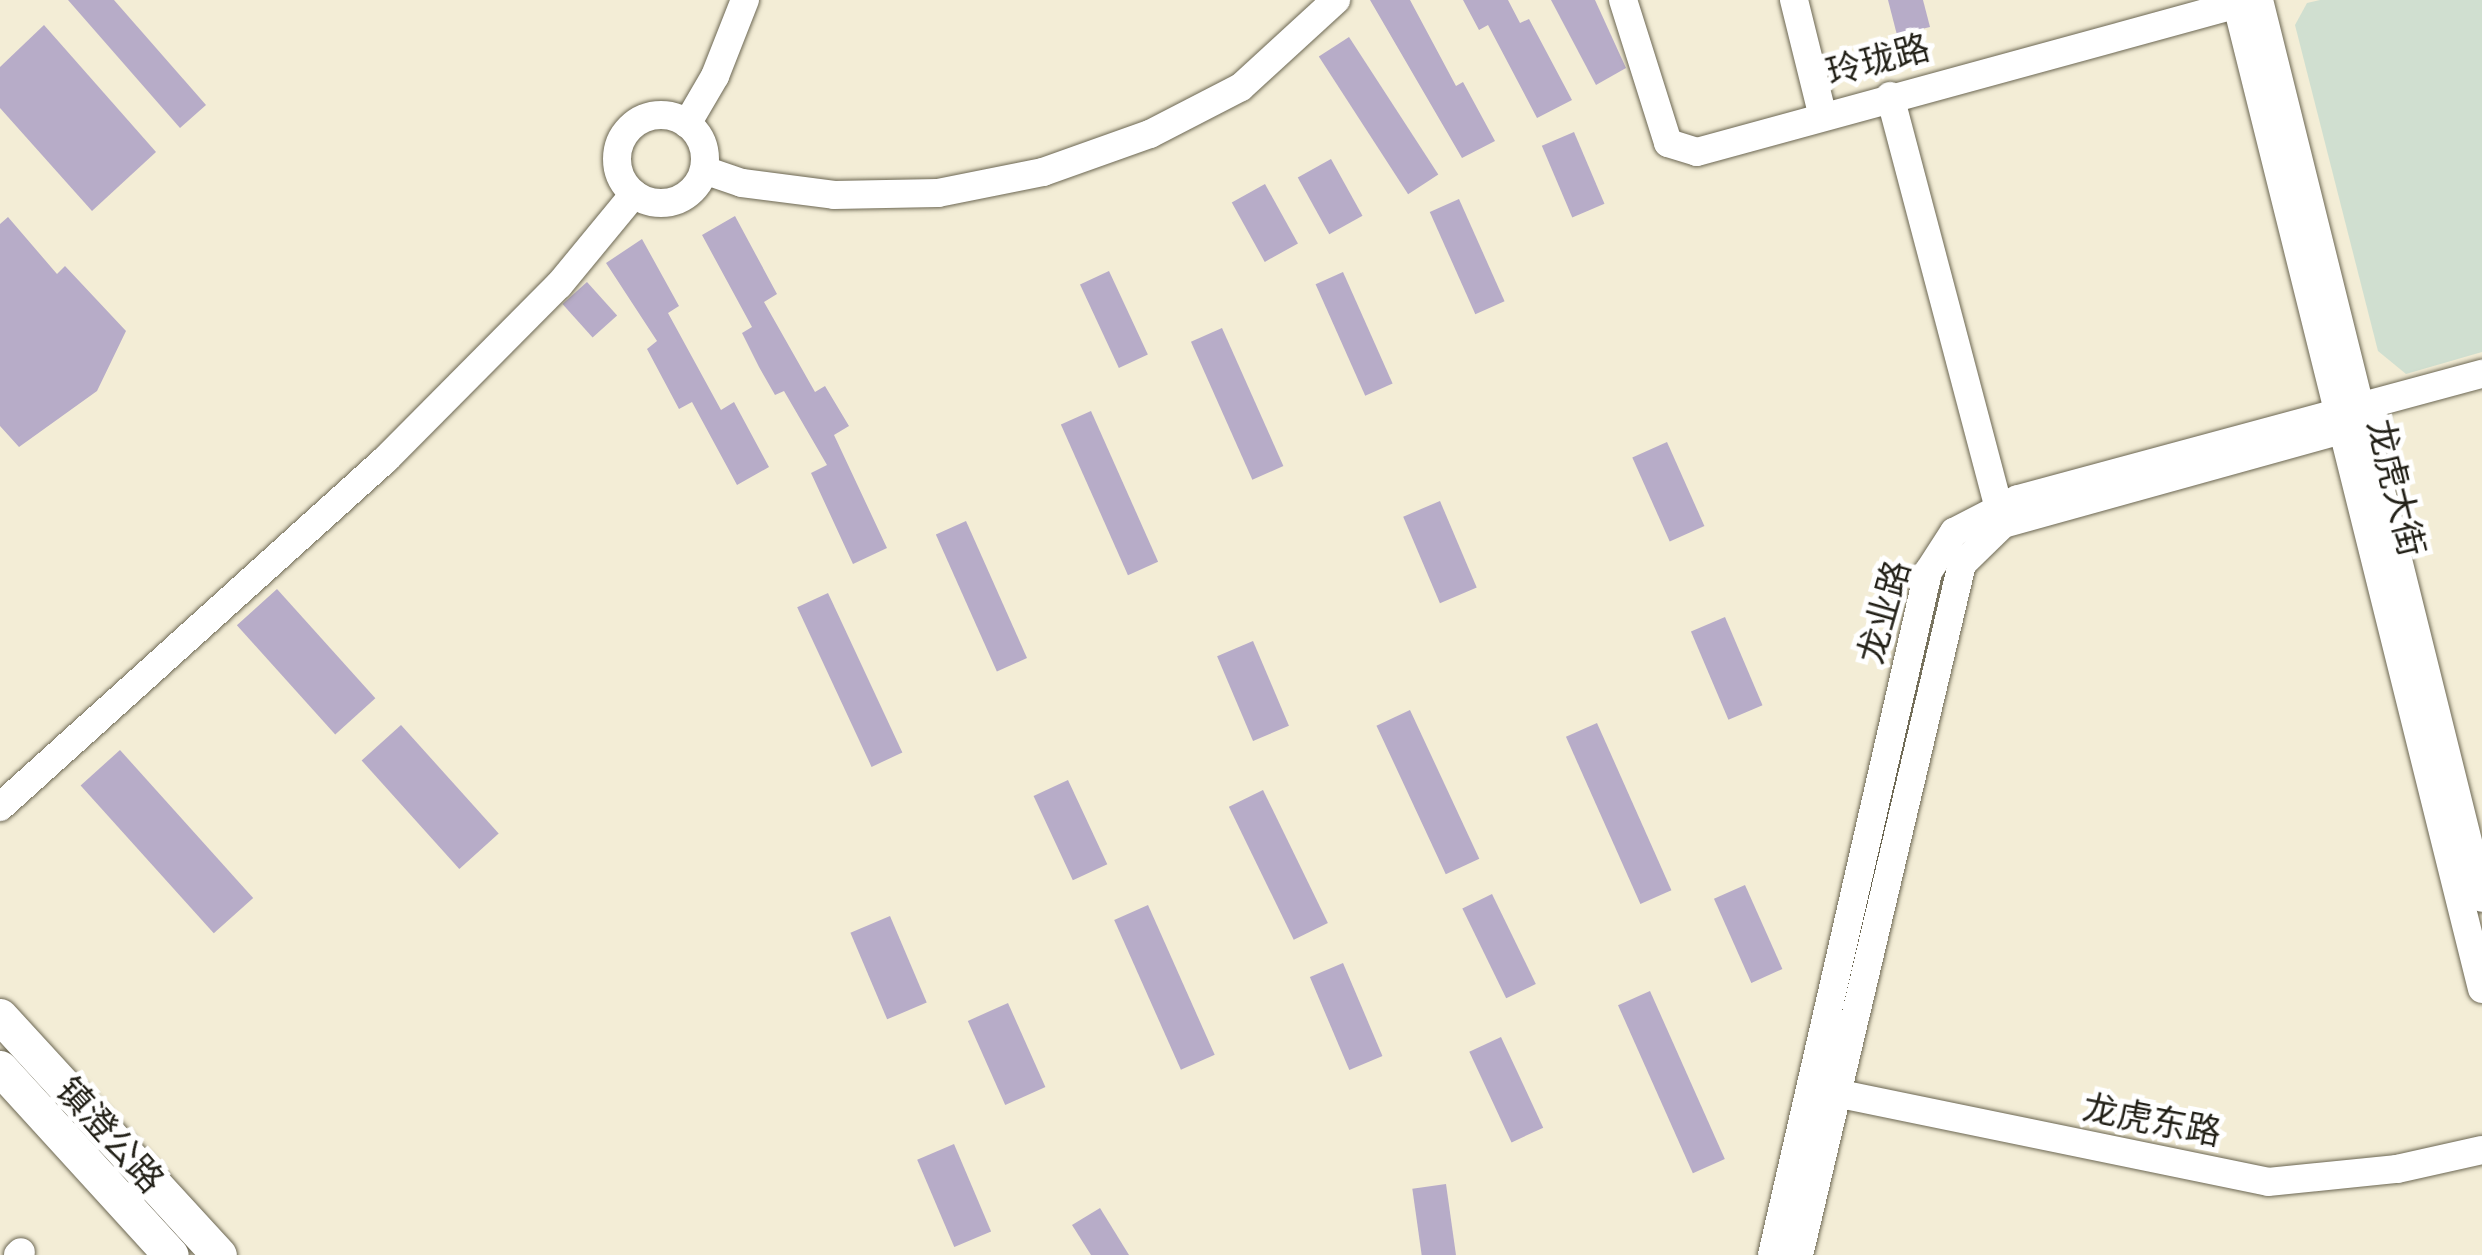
<!DOCTYPE html>
<html>
<head>
<meta charset="utf-8">
<style>
  body { margin:0 }
  #map { position:relative; width:2482px; height:1255px; overflow:hidden; background:#f3edd6; font-family:Bitter,"Noto Sans SC",serif }
  div>[style] { position:absolute }
  .green>* { inset:0; background:#d0dfd0 }
  .building>* { inset:0; background:#b7acc8; transform-origin:0 0 }
  .roads { filter:drop-shadow(0 0 2px #6c6753) drop-shadow(0 0 2px #6c6753) }
  .minor>* { height:28px; margin:-14px; padding:0 14px; transform-origin:14px; border-radius:14px; background:#fff }
  .minor>.ring { margin:-14px; padding:0; box-sizing:content-box; background:none; border:28px solid #fff; border-radius:50% }
  .major>* { height:35px; margin:-17.5px; padding:0 17.5px; transform-origin:17.5px; border-radius:17.5px; background:#fff }
  span { translate:-50% -50%; white-space:nowrap; text-align:center; line-height:1.15; -webkit-text-stroke:10px #fff; paint-order:stroke }
  .street-label { font-size:35px; color:#232118 }
</style>
</head>
<body>
<div id="map">
  <div class="green">
    <i style="clip-path:polygon(2320px 0,2482px 0,2482px 352px,2406px 374px,2378px 351px,2295px 25px,2307px 3px)"></i>
  </div>
  <div class="building">
    <i style="clip-path:polygon(68px 0,114px 0,206px 105px,180px 128px)"></i>
    <i style="clip-path:polygon(1370px 0,1410px 0,1456px 86px,1463px 82px,1495px 141px,1462px 158px)"></i>
    <i style="clip-path:polygon(1463px 0,1508px 0,1520px 23px,1529px 19px,1572px 100px,1537px 118px,1488px 25px,1479px 30px)"></i>
    <i style="clip-path:polygon(1551px 0,1595px 0,1626px 68px,1596px 85px)"></i>
    <i style="clip-path:polygon(1888px 0,1923px 0,1930px 27px,1897px 35px)"></i>
    <i style="clip-path:polygon(44px 25px,156px 152px,92px 211px,0 108px,0 67px)"></i>
    <i style="left:1349px;top:37px;width:164px;height:36px;rotate:57deg"></i>
    <i style="left:1574px;top:132px;width:78px;height:35px;rotate:67deg"></i>
    <i style="left:1331px;top:159px;width:65px;height:38px;rotate:61deg"></i>
    <i style="left:1265px;top:184px;width:68px;height:38px;rotate:61deg"></i>
    <i style="left:1459px;top:199px;width:112px;height:32px;rotate:66deg"></i>
    <i style="clip-path:polygon(735px 216px,777px 294px,764px 302px,815px 392px,825px 386px,849px 426px,834px 435px,887px 548px,853px 564px,811px 473px,827px 465px,784px 391px,775px 395px,759px 367px,742px 333px,752px 327px,702px 235px)"></i>
    <i style="clip-path:polygon(8px 217px,57px 274px,65px 266px,126px 331px,97px 391px,19px 447px,0 426px,0 224px)"></i>
    <i style="clip-path:polygon(642px 239px,679px 306px,668px 313px,721px 410px,734px 402px,769px 467px,737px 485px,692px 402px,679px 409px,647px 349px,657px 341px,606px 263px)"></i>
    <i style="left:1109px;top:271px;width:92px;height:32px;rotate:65deg"></i>
    <i style="left:1343px;top:272px;width:122px;height:30px;rotate:66deg"></i>
    <i style="left:587px;top:282px;width:45px;height:33px;rotate:48deg"></i>
    <i style="left:1222px;top:328px;width:151px;height:34px;rotate:66deg"></i>
    <i style="left:1091px;top:411px;width:165px;height:33px;rotate:66deg"></i>
    <i style="left:1667px;top:442px;width:92px;height:38px;rotate:66deg"></i>
    <i style="left:1440px;top:501px;width:94px;height:40px;rotate:67deg"></i>
    <i style="left:966px;top:521px;width:150px;height:33px;rotate:66deg"></i>
    <i style="left:277px;top:589px;width:147px;height:54px;rotate:48deg"></i>
    <i style="left:828px;top:593px;width:176px;height:34px;rotate:65deg"></i>
    <i style="left:1725px;top:617px;width:96px;height:37px;rotate:67deg"></i>
    <i style="left:1253px;top:641px;width:92px;height:39px;rotate:67deg"></i>
    <i style="left:1410px;top:710px;width:164px;height:37px;rotate:65deg"></i>
    <i style="left:1597px;top:723px;width:183px;height:34px;rotate:66deg"></i>
    <i style="left:401px;top:725px;width:146px;height:53px;rotate:48deg"></i>
    <i style="left:120px;top:750px;width:199px;height:53px;rotate:48deg"></i>
    <i style="left:1068px;top:780px;width:93px;height:38px;rotate:65deg"></i>
    <i style="left:1263px;top:790px;width:148px;height:38px;rotate:64deg"></i>
    <i style="left:1745px;top:885px;width:92px;height:34px;rotate:66deg"></i>
    <i style="left:1492px;top:894px;width:100px;height:33px;rotate:64deg"></i>
    <i style="left:1148px;top:905px;width:164px;height:37px;rotate:66deg"></i>
    <i style="left:890px;top:916px;width:94px;height:43px;rotate:67deg"></i>
    <i style="left:1343px;top:963px;width:101px;height:36px;rotate:67deg"></i>
    <i style="left:1650px;top:991px;width:184px;height:35px;rotate:66deg"></i>
    <i style="left:1008px;top:1003px;width:92px;height:44px;rotate:66deg"></i>
    <i style="left:1501px;top:1037px;width:100px;height:35px;rotate:65deg"></i>
    <i style="left:954px;top:1144px;width:95px;height:40px;rotate:67deg"></i>
    <i style="left:1446px;top:1184px;width:72px;height:34px;rotate:82deg"></i>
    <i style="clip-path:polygon(1100px 1208px,1129px 1255px,1091px 1255px,1072px 1225px)"></i>
  </div>
  <div class="roads">
    <div class="minor">
      <i style="left:1623px;top:0;width:150px;rotate:72.5deg"></i>
      <i style="left:1668px;top:143px;width:30px;rotate:17deg"></i>
      <i style="left:1697px;top:152px;width:576px;rotate:-15.29deg"></i>
      <i style="left:1794px;top:0;width:116px;rotate:76.1deg"></i>
      <i style="left:2259px;top:0;width:925px;rotate:76.05deg"></i>
      <i style="left:2237px;top:5px;width:1014px;rotate:76.02deg"></i>
      <i style="left:1890px;top:96px;width:439px;rotate:75.2deg"></i>
      <i class="ring" style="left:617px;top:115px;width:60px;height:60px"></i>
      <i style="left:687px;top:124px;width:56px;rotate:-59.7deg"></i>
      <i style="left:715px;top:76px;width:82px;rotate:-68.5deg"></i>
      <i style="left:704px;top:170px;width:40px;rotate:18.9deg"></i>
      <i style="left:742px;top:183px;width:93px;rotate:7.4deg"></i>
      <i style="left:834px;top:195px;width:104px;rotate:-1.1deg"></i>
      <i style="left:938px;top:193px;width:107px;rotate:-11.3deg"></i>
      <i style="left:1043px;top:172px;width:114px;rotate:-19.6deg"></i>
      <i style="left:1150px;top:134px;width:102px;rotate:-27.3deg"></i>
      <i style="left:1241px;top:87px;width:129px;rotate:-42.5deg"></i>
      <i style="left:0;top:807px;width:520px;rotate:-42.04deg"></i>
      <i style="left:386px;top:459px;width:245px;rotate:-45.2deg"></i>
      <i style="left:559px;top:285px;width:118px;rotate:-50.5deg"></i>
      <i style="left:1821px;top:1090px;width:456px;rotate:11.6deg"></i>
      <i style="left:2268px;top:1182px;width:130px;rotate:-5.8deg"></i>
      <i style="left:2397px;top:1169px;width:87px;rotate:-12.6deg"></i>
      <i style="left:18px;top:1255px;width:4px;rotate:-45deg"></i>
      <i style="left:1772px;top:1255px;width:701px;rotate:-77.13deg"></i>
      <i style="left:1928px;top:572px;width:48px;rotate:-57deg"></i>
      <i style="left:1954px;top:532px;width:72px;rotate:-27.3deg"></i>
      <i style="left:2018px;top:499px;width:481px;rotate:-15.1deg"></i>
      <i style="left:1799px;top:1255px;width:710px;rotate:-76.73deg"></i>
      <i style="left:1962px;top:564px;width:57px;rotate:-44.3deg"></i>
      <i style="left:2003px;top:524px;width:386px;rotate:-15.5deg"></i>
    </div>
    <div class="major">
      <i style="left:0;top:1016px;width:324px;rotate:47.5deg"></i>
      <i style="left:0;top:1068px;width:253px;rotate:47.6deg"></i>
    </div>
  </div>
  <div class="street-label">
    <span style="left:1878px;top:60px;rotate:-15deg">玲珑路</span>
    <span style="left:2396px;top:488px;rotate:76deg">龙虎大街</span>
    <span style="left:1884px;top:612px;rotate:-74deg">龙业路</span>
    <span style="left:2152px;top:1120px;rotate:11deg">龙虎东路</span>
    <span style="left:110px;top:1135px;rotate:48deg">镇澄公路</span>
  </div>
</div>
</body>
</html>
